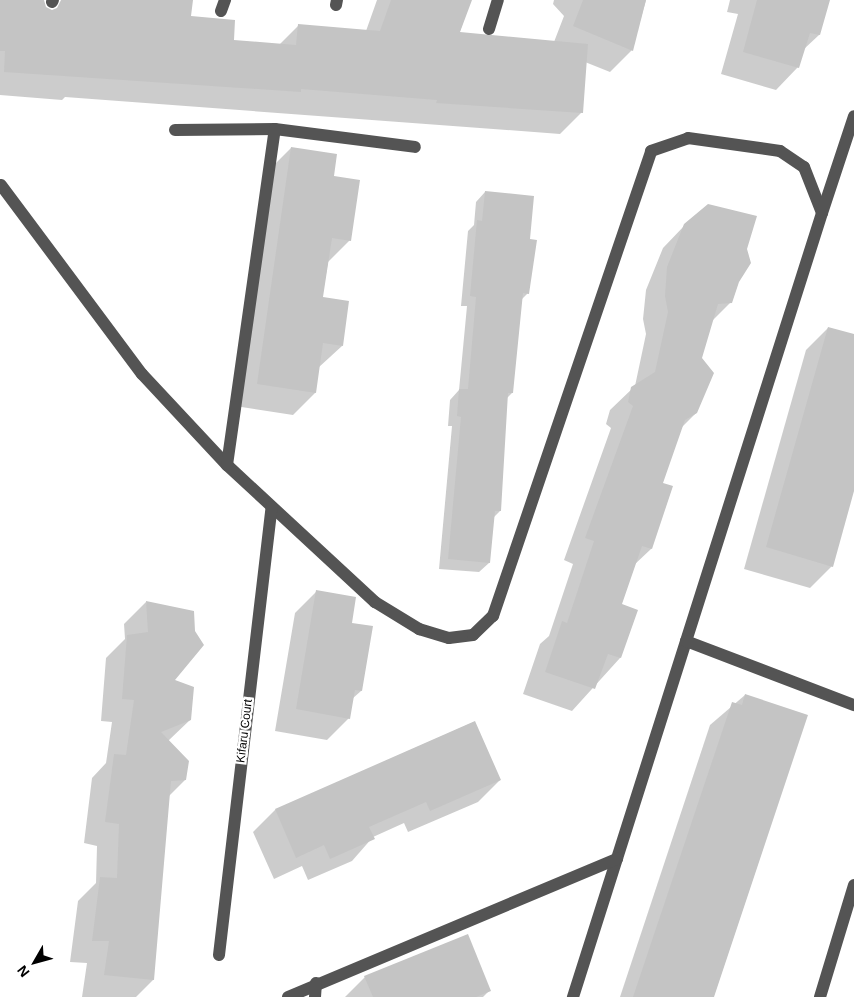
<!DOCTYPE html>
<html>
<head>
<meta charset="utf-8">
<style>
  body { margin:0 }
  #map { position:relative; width:854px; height:997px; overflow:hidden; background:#fff; font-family:Helvetica,sans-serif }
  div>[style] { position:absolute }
  .shadow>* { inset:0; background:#0003 }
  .building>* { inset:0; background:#c4c4c4 }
  .minor>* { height:12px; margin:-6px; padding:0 6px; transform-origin:6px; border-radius:6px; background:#545454 }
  span { translate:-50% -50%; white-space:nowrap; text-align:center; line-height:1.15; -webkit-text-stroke:4.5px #fff; paint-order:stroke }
  .street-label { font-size:12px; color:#000 }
  .north { position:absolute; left:10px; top:937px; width:50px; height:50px; -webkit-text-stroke:4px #fff; paint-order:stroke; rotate:232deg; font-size:14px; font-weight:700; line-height:20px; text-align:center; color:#000 }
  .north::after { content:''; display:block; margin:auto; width:18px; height:22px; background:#000; clip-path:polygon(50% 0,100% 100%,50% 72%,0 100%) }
</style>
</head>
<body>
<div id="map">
  <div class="shadow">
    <i style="clip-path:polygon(0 0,11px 0,15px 24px,109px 0,191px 0,189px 17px,232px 41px,279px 45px,299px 25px,366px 31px,377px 0,471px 0,459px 34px,554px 42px,564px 16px,553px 4px,554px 0,646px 0,632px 50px,610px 72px,585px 62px,582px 112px,560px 134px,65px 97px,62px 100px,0 95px)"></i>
    <i style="clip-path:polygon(730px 0,829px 0,819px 35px,803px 50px,798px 67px,776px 90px,721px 74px,738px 14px,727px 12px)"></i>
    <i style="clip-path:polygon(291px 148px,332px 177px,350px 240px,328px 262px,322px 298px,342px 346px,318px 368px,315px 393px,293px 415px,235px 406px,269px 170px)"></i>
    <i style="clip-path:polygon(485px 192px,528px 240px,528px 293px,521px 300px,512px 393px,507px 398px,500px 511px,493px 518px,489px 563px,479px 572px,439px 569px,452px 426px,448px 426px,450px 400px,459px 390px,467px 306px,461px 306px,468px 231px,474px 225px,476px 202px)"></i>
    <i style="clip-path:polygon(685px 225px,738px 281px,731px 302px,711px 322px,701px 358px,696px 413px,681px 428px,662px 484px,651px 549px,633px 566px,620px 605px,636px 610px,620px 658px,572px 711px,523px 694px,540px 644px,549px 636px,573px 564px,564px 560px,611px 428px,606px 424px,610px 410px,635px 386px,646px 334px,643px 319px,646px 290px,663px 248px)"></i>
    <i style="clip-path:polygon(828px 328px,854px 335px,854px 487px,832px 566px,810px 588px,744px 569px,806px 350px)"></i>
    <i style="clip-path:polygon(317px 591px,350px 624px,361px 691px,352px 699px,349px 718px,327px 740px,275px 731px,295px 613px)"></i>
    <i style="clip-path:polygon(146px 602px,190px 720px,168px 741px,185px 780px,169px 796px,153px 980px,136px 997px,82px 997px,87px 963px,70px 962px,78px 901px,96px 883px,97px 846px,84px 843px,92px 778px,106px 763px,112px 722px,101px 721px,106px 658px,125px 639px,124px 624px)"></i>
    <i style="clip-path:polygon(745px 695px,712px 997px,620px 997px,710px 725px)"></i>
    <i style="clip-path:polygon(474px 722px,500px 780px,478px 802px,408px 832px,404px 823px,373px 837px,352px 861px,308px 880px,302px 866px,274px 879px,253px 832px,275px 810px)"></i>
    <i style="clip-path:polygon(365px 977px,490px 990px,483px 997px,345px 997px)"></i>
  </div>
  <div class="building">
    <i style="clip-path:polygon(0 0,44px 0,46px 7px,52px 10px,57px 8px,61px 0,193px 0,191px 16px,235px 20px,234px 40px,296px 45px,298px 24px,380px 31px,391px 0,472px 0,460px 32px,588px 44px,583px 113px,436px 103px,437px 100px,301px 89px,301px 92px,4px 72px,5px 51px,0 51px)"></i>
    <i style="clip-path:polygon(583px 0,646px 0,633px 51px,573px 26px)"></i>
    <i style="clip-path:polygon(757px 0,830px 0,820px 35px,810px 33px,799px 68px,743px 52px)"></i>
    <i style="clip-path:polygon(291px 147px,337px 154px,334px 176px,360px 180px,351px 241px,332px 238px,323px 297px,349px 301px,343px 346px,323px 343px,316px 393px,257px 384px)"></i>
    <i style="clip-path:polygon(485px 191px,534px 196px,530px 239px,537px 240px,529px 294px,523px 293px,513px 393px,508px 393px,501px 511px,495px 511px,490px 563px,448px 559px,461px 417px,457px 416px,459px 389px,468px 389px,476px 297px,470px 296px,477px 220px,482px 221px)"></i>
    <i style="clip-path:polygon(708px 204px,757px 216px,747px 249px,751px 263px,739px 282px,732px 303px,718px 304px,702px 358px,714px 373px,697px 413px,685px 420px,663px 483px,673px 486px,652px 549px,642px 546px,622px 604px,638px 610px,621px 658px,608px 654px,595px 689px,545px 672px,562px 621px,567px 623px,594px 541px,585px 538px,633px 406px,628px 402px,631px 387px,655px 372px,668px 312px,665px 296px,667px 267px,684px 224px)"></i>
    <i style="clip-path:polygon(828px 327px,854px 334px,854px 491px,833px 567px,766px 547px)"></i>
    <i style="clip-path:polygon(316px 590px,356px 597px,352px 623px,373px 626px,362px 691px,355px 690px,350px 719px,296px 709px)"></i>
    <i style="clip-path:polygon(146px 601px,194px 611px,195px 631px,204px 645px,175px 680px,194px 687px,191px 720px,161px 732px,189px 761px,186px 780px,171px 781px,154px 980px,104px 975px,109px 941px,92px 941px,100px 877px,117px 878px,119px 824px,105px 822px,114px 754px,126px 755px,134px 700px,122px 699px,127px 635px,148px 632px)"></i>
    <i style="clip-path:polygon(745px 694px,808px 715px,714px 997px,633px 997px,732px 702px,742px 705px)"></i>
    <i style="clip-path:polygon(475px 721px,501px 780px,430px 811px,426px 802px,369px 827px,375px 839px,330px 859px,324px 845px,296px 858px,275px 809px)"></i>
    <i style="clip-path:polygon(468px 934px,491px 991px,476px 997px,373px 997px,364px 976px)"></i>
  </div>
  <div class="minor">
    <i style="left:52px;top:2px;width:2px;rotate:-63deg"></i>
    <i style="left:336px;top:5px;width:5px;rotate:-79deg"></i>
    <i style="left:221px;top:11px;width:12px;rotate:-70deg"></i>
    <i style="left:489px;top:29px;width:30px;rotate:-73deg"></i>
    <i style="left:175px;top:130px;width:100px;rotate:-0.6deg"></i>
    <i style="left:275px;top:129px;width:141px;rotate:7.3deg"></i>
    <i style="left:1px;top:185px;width:236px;rotate:53.3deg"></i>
    <i style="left:142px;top:374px;width:125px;rotate:47deg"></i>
    <i style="left:227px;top:465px;width:202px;rotate:42.8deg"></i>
    <i style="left:375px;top:602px;width:52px;rotate:31.5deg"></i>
    <i style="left:419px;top:629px;width:31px;rotate:17deg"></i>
    <i style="left:449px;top:638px;width:24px;rotate:-7deg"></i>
    <i style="left:473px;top:635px;width:28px;rotate:-44deg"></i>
    <i style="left:493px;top:616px;width:491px;rotate:-71.2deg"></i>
    <i style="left:651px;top:151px;width:39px;rotate:-19deg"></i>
    <i style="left:688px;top:138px;width:93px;rotate:8deg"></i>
    <i style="left:780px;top:151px;width:29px;rotate:34deg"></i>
    <i style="left:804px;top:167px;width:49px;rotate:68.6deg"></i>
    <i style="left:822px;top:213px;width:823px;rotate:107.62deg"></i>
    <i style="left:822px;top:213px;width:102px;rotate:-71.7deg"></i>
    <i style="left:227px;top:465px;width:339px;rotate:-81.9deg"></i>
    <i style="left:686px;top:641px;width:180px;rotate:20.9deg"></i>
    <i style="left:219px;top:955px;width:451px;rotate:-83.3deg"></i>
    <i style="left:288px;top:997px;width:357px;rotate:-22.8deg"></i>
    <i style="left:315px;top:997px;width:14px;rotate:-86deg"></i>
    <i style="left:820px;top:997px;width:117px;rotate:-73.1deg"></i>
  </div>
  <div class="street-label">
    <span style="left:245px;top:731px;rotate:-83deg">Kifaru Court</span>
  </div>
  <div class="north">N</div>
</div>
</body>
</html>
